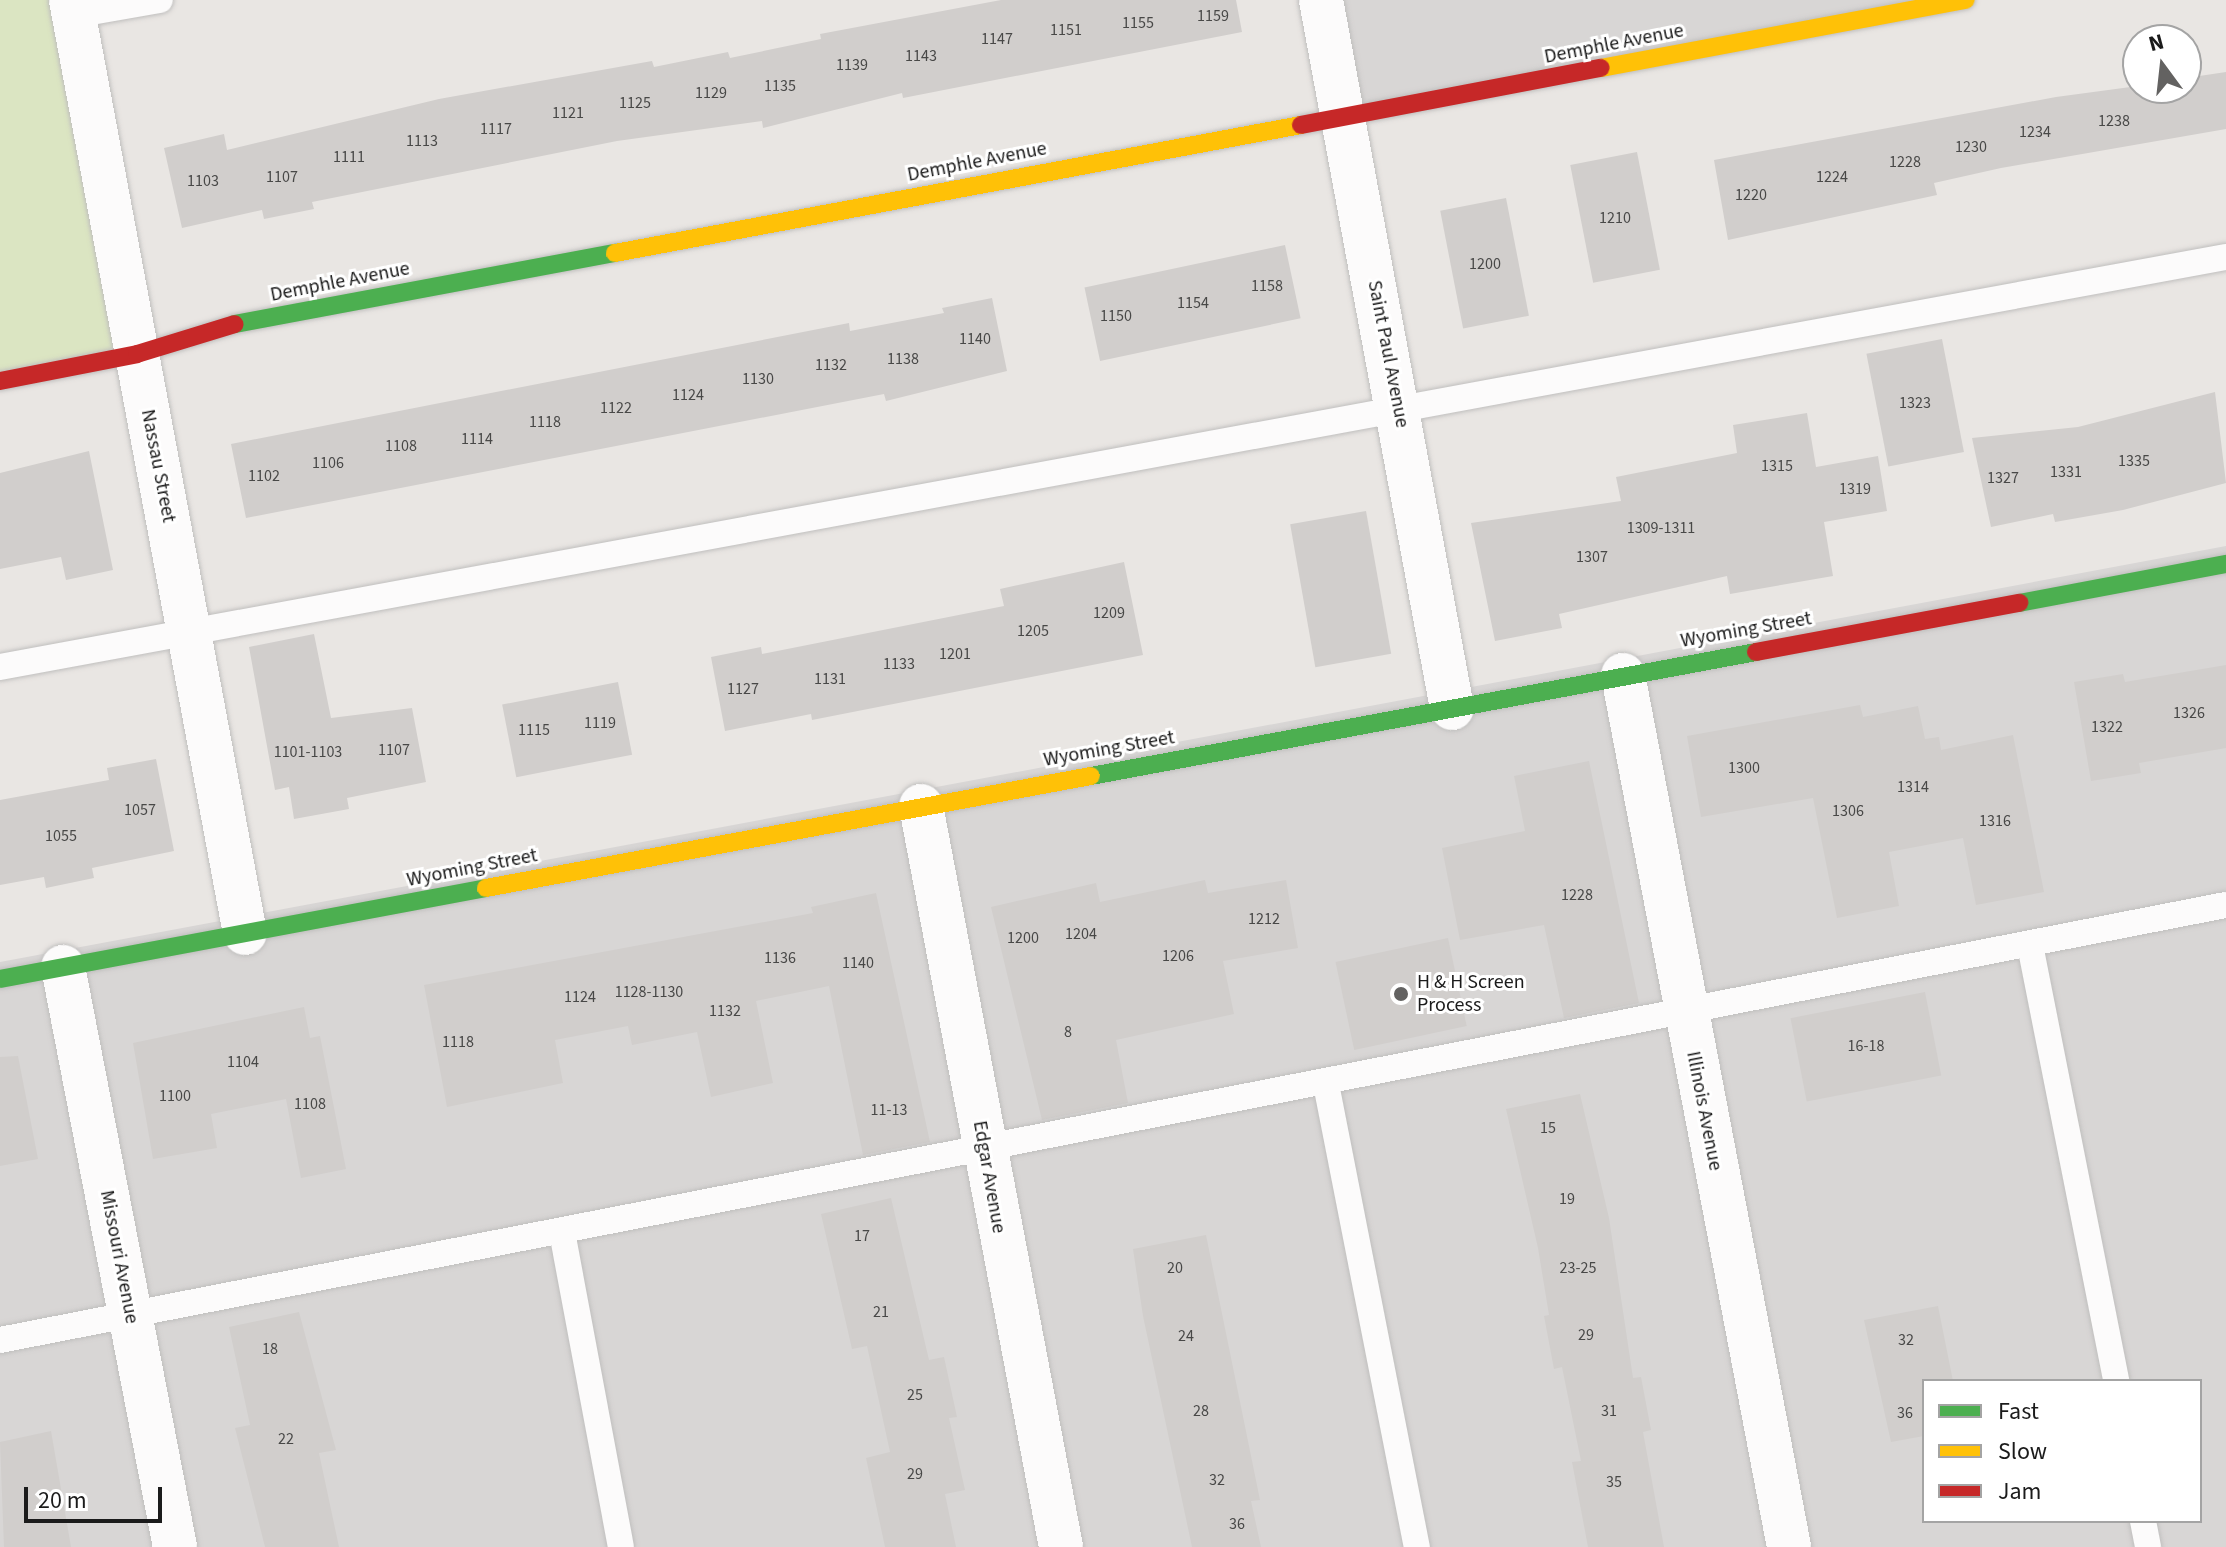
<!DOCTYPE html>
<html>
<head>
<meta charset="utf-8">
<style>
  body { margin:0 }
  #map { position:relative; width:2226px; height:1547px; overflow:hidden; background:#e9e6e3; font-family:"Source Sans 3",sans-serif }
  div>[style] { position:absolute }
  .residential>* { inset:0; background:#d8d6d5 }
  .grass>* { inset:0; background:#dbe5c2 }
  .building>* { inset:0; background:#d1cecc; transform-origin:0 0 }
  .roads { filter:drop-shadow(0 0 2px #c0bfbe) drop-shadow(0 0 2px #c0bfbe) }
  .lane>* { height:26px; margin:-13px; padding:0 13px; transform-origin:13px; border-radius:13px; background:#fcfbfb }
  .street>* { height:44px; margin:-22px; padding:0 22px; transform-origin:22px; border-radius:22px; background:#fcfbfb }
  .fast>* { height:18px; margin:-9px; padding:0 9px; transform-origin:9px; border-radius:9px; background:#4caf50 }
  .slow>* { height:18px; margin:-9px; padding:0 9px; transform-origin:9px; border-radius:9px; background:#ffc107 }
  .jam>* { height:18px; margin:-9px; padding:0 9px; transform-origin:9px; border-radius:9px; background:#c62828 }
  .dots>* { width:22px; height:22px; translate:-50% -50%; box-sizing:border-box; border:4px solid #fff; border-radius:50% }
  span { translate:-50% -50%; white-space:nowrap; text-align:center; line-height:1.15; -webkit-text-stroke:6px #fff; paint-order:stroke }
  .number-label { font-size:16px; color:#484847 }
  .number-label span { -webkit-text-stroke-width:0 }
  .street-label { font-size:20px; color:#1b1b1b }
  .poi-label { font-size:20px; color:#1b1b1b }
  .left { translate:0 -50%; text-align:left }
  .legend { position:absolute; left:1922px; top:1379px; width:280px; height:144px; box-sizing:border-box; background:#fff; border:2px solid #a4a4a4; margin:0; padding:10px 14px; list-style:none; font-size:24px; color:#1b1b1b }
  .legend li { display:flex; align-items:center; gap:16px; height:40px }
  .legend b { width:40px; border:2px solid #a4a4a4 }
  .north { position:absolute; left:2122px; top:24px; width:80px; height:80px; box-sizing:border-box; background:#fff; border:2px solid #a4a4a4; border-radius:50%; rotate:345deg; font-size:22px; font-weight:700; line-height:32px; text-align:center; color:#1b1b1b }
  .north::after { content:''; display:block; margin:auto; width:28px; height:36px; background:#636261; clip-path:polygon(50% 0,100% 100%,50% 72%,0 100%) }
  .scale { position:absolute; left:24px; top:1487px; width:138px; height:36px; box-sizing:border-box; border:4px solid #1b1b1b; border-top:0; padding-left:10px; font-size:24px; line-height:28px; white-space:nowrap; color:#1b1b1b; -webkit-text-stroke:6px #fff; paint-order:stroke }
</style>
</head>
<body>
<div id="map">
  <div class="residential">
    <i style="clip-path:polygon(1321px 0,1970px 0,1343px 117px)"></i>
    <i style="clip-path:polygon(evenodd,2226px 546px,2226px 1547px,0 1547px,0 962px,2226px 546px,1924px 1381px,2200px 1381px,2200px 1521px,1924px 1521px,1924px 1381px)"></i>
  </div>
  <div class="grass">
    <i style="clip-path:polygon(0 0,71px 0,137px 354px,0 381px)"></i>
  </div>
  <div class="building">
    <i style="clip-path:polygon(1001px 0,1236px 0,1242px 32px,903px 98px,902px 93px,763px 128px,762px 121px,617px 141px,312px 202px,314px 209px,264px 219px,262px 210px,182px 228px,164px 148px,224px 134px,227px 150px,439px 99px,652px 61px,654px 67px,728px 52px,730px 58px,821px 39px,820px 34px)"></i>
    <i style="clip-path:polygon(2226px 72px,2226px 129px,2001px 168px,1934px 183px,1937px 195px,1728px 240px,1714px 160px,2056px 97px,2138px 86px,2186px 88px,2186px 78px)"></i>
    <i style="left:1637px;top:152px;width:120px;height:68px;rotate:79deg"></i>
    <i style="left:1506px;top:198px;width:120px;height:67px;rotate:79deg"></i>
    <i style="left:1285px;top:245px;width:75px;height:205px;rotate:78deg"></i>
    <i style="clip-path:polygon(992px 298px,1007px 371px,886px 401px,884px 394px,246px 518px,231px 444px,849px 323px,850px 331px,944px 313px,942px 308px)"></i>
    <i style="left:1942px;top:339px;width:115px;height:77px;rotate:79deg"></i>
    <i style="clip-path:polygon(2215px 392px,2226px 483px,2123px 510px,2055px 522px,2053px 514px,1991px 527px,1972px 438px,2078px 427px)"></i>
    <i style="clip-path:polygon(1807px 413px,1816px 467px,1878px 456px,1887px 511px,1824px 522px,1833px 576px,1730px 594px,1727px 576px,1559px 614px,1562px 628px,1495px 641px,1471px 523px,1621px 501px,1616px 477px,1737px 453px,1733px 425px)"></i>
    <i style="clip-path:polygon(89px 451px,113px 570px,66px 580px,61px 557px,0 569px,0 473px)"></i>
    <i style="left:1366px;top:511px;width:145px;height:77px;rotate:80deg"></i>
    <i style="clip-path:polygon(1124px 562px,1143px 655px,812px 720px,811px 714px,725px 731px,711px 657px,761px 647px,762px 654px,1004px 606px,1000px 589px)"></i>
    <i style="clip-path:polygon(314px 634px,331px 718px,412px 708px,426px 782px,347px 798px,349px 809px,294px 819px,289px 787px,275px 790px,249px 647px)"></i>
    <i style="clip-path:polygon(2226px 665px,2226px 748px,2139px 763px,2141px 773px,2091px 781px,2074px 682px,2123px 674px,2125px 682px)"></i>
    <i style="left:618px;top:682px;width:74px;height:118px;rotate:79deg"></i>
    <i style="clip-path:polygon(1860px 705px,1863px 717px,1918px 706px,1925px 739px,1939px 737px,1941px 750px,2013px 735px,2044px 892px,1976px 905px,1963px 838px,1889px 852px,1899px 906px,1837px 918px,1813px 798px,1701px 817px,1687px 736px)"></i>
    <i style="clip-path:polygon(156px 759px,174px 851px,92px 868px,94px 878px,46px 888px,44px 877px,0 885px,0 800px,109px 780px,107px 768px)"></i>
    <i style="clip-path:polygon(1589px 761px,1639px 1003px,1564px 1018px,1544px 925px,1460px 940px,1442px 848px,1525px 831px,1514px 776px)"></i>
    <i style="clip-path:polygon(1205px 880px,1208px 893px,1286px 880px,1298px 948px,1223px 961px,1234px 1014px,1116px 1040px,1128px 1103px,1042px 1120px,991px 907px,1096px 883px,1100px 902px)"></i>
    <i style="clip-path:polygon(876px 893px,930px 1142px,863px 1155px,829px 986px,756px 1001px,773px 1083px,711px 1097px,697px 1032px,632px 1045px,628px 1026px,555px 1040px,563px 1083px,447px 1107px,424px 985px,813px 913px,811px 907px)"></i>
    <i style="left:1448px;top:938px;width:90px;height:115px;rotate:78deg"></i>
    <i style="left:1925px;top:992px;width:85px;height:137px;rotate:79deg"></i>
    <i style="clip-path:polygon(304px 1007px,310px 1038px,320px 1036px,346px 1169px,301px 1178px,286px 1099px,211px 1114px,217px 1148px,153px 1159px,133px 1043px)"></i>
    <i style="clip-path:polygon(18px 1056px,38px 1159px,0 1166px,0 1057px)"></i>
    <i style="clip-path:polygon(1580px 1094px,1609px 1218px,1633px 1378px,1641px 1377px,1651px 1430px,1643px 1432px,1664px 1547px,1588px 1547px,1572px 1462px,1581px 1461px,1562px 1367px,1554px 1369px,1544px 1316px,1549px 1315px,1538px 1248px,1506px 1109px)"></i>
    <i style="clip-path:polygon(891px 1198px,929px 1360px,944px 1357px,957px 1417px,949px 1418px,965px 1490px,945px 1494px,956px 1547px,885px 1547px,866px 1458px,890px 1452px,867px 1346px,852px 1349px,821px 1214px)"></i>
    <i style="clip-path:polygon(1206px 1235px,1260px 1500px,1251px 1501px,1261px 1547px,1192px 1547px,1143px 1316px,1133px 1249px)"></i>
    <i style="clip-path:polygon(1938px 1306px,1953px 1381px,1924px 1381px,1924px 1436px,1891px 1442px,1864px 1320px)"></i>
    <i style="clip-path:polygon(299px 1312px,336px 1450px,319px 1453px,339px 1547px,265px 1547px,235px 1428px,250px 1425px,229px 1327px)"></i>
    <i style="clip-path:polygon(51px 1431px,71px 1547px,4px 1547px,0 1442px)"></i>
  </div>
  <div class="roads">
    <div class="lane">
      <i style="left:74px;top:15px;width:87px;rotate:-9.9deg"></i>
      <i style="left:0;top:667px;width:2263px;rotate:-10.44deg"></i>
      <i style="left:2030px;top:945px;width:444px;rotate:78.8deg"></i>
      <i style="left:1326px;top:1084px;width:472px;rotate:78.9deg"></i>
      <i style="left:562px;top:1232px;width:320px;rotate:79.4deg"></i>
      <i style="left:0;top:1340px;width:2268px;rotate:-11.06deg"></i>
      <i style="left:2143px;top:1521px;width:26px;rotate:79deg"></i>
    </div>
    <div class="street">
      <i style="left:71px;top:0;width:949px;rotate:79.44deg"></i>
      <i style="left:1321px;top:0;width:720px;rotate:79.52deg"></i>
      <i style="left:1623px;top:675px;width:888px;rotate:79.22deg"></i>
      <i style="left:921px;top:806px;width:754px;rotate:79.3deg"></i>
      <i style="left:63px;top:967px;width:591px;rotate:79.07deg"></i>
    </div>
    <div class="fast">
      <i style="left:235px;top:324px;width:387px;rotate:-10.6deg"></i>
      <i style="left:2019px;top:603px;width:211px;rotate:-10.7deg"></i>
      <i style="left:1091px;top:776px;width:676px;rotate:-10.56deg"></i>
      <i style="left:0;top:979px;width:494px;rotate:-10.6deg"></i>
    </div>
    <div class="slow">
      <i style="left:1601px;top:68px;width:371px;rotate:-10.6deg"></i>
      <i style="left:615px;top:253px;width:698px;rotate:-10.57deg"></i>
      <i style="left:486px;top:888px;width:615px;rotate:-10.49deg"></i>
    </div>
    <div class="jam">
      <i style="left:1301px;top:125px;width:305px;rotate:-10.8deg"></i>
      <i style="left:0;top:381px;width:140px;rotate:-11.1deg"></i>
      <i style="left:137px;top:354px;width:102px;rotate:-17deg"></i>
      <i style="left:1756px;top:652px;width:268px;rotate:-10.6deg"></i>
    </div>
  </div>
  <div class="dots">
    <i style="left:1401px;top:994px;background:#636261"></i>
  </div>
  <div class="number-label">
    <span style="left:1213px;top:16px">1159</span>
    <span style="left:1138px;top:23px">1155</span>
    <span style="left:1066px;top:30px">1151</span>
    <span style="left:997px;top:39px">1147</span>
    <span style="left:921px;top:56px">1143</span>
    <span style="left:852px;top:65px">1139</span>
    <span style="left:780px;top:86px">1135</span>
    <span style="left:711px;top:93px">1129</span>
    <span style="left:635px;top:103px">1125</span>
    <span style="left:568px;top:113px">1121</span>
    <span style="left:2114px;top:121px">1238</span>
    <span style="left:496px;top:129px">1117</span>
    <span style="left:2035px;top:132px">1234</span>
    <span style="left:422px;top:141px">1113</span>
    <span style="left:1971px;top:147px">1230</span>
    <span style="left:349px;top:157px">1111</span>
    <span style="left:1905px;top:162px">1228</span>
    <span style="left:282px;top:177px">1107</span>
    <span style="left:1832px;top:177px">1224</span>
    <span style="left:203px;top:181px">1103</span>
    <span style="left:1751px;top:195px">1220</span>
    <span style="left:1615px;top:218px">1210</span>
    <span style="left:1485px;top:264px">1200</span>
    <span style="left:1267px;top:286px">1158</span>
    <span style="left:1193px;top:303px">1154</span>
    <span style="left:1116px;top:316px">1150</span>
    <span style="left:975px;top:339px">1140</span>
    <span style="left:903px;top:359px">1138</span>
    <span style="left:831px;top:365px">1132</span>
    <span style="left:758px;top:379px">1130</span>
    <span style="left:688px;top:395px">1124</span>
    <span style="left:1915px;top:403px">1323</span>
    <span style="left:616px;top:408px">1122</span>
    <span style="left:545px;top:422px">1118</span>
    <span style="left:477px;top:439px">1114</span>
    <span style="left:401px;top:446px">1108</span>
    <span style="left:2134px;top:461px">1335</span>
    <span style="left:328px;top:463px">1106</span>
    <span style="left:1777px;top:466px">1315</span>
    <span style="left:2066px;top:472px">1331</span>
    <span style="left:264px;top:476px">1102</span>
    <span style="left:2003px;top:478px">1327</span>
    <span style="left:1855px;top:489px">1319</span>
    <span style="left:1661px;top:528px">1309-1311</span>
    <span style="left:1592px;top:557px">1307</span>
    <span style="left:1109px;top:613px">1209</span>
    <span style="left:1033px;top:631px">1205</span>
    <span style="left:955px;top:654px">1201</span>
    <span style="left:899px;top:664px">1133</span>
    <span style="left:830px;top:679px">1131</span>
    <span style="left:743px;top:689px">1127</span>
    <span style="left:2189px;top:713px">1326</span>
    <span style="left:600px;top:723px">1119</span>
    <span style="left:2107px;top:727px">1322</span>
    <span style="left:534px;top:730px">1115</span>
    <span style="left:394px;top:750px">1107</span>
    <span style="left:308px;top:752px">1101-1103</span>
    <span style="left:1744px;top:768px">1300</span>
    <span style="left:1913px;top:787px">1314</span>
    <span style="left:140px;top:810px">1057</span>
    <span style="left:1848px;top:811px">1306</span>
    <span style="left:1995px;top:821px">1316</span>
    <span style="left:61px;top:836px">1055</span>
    <span style="left:1577px;top:895px">1228</span>
    <span style="left:1264px;top:919px">1212</span>
    <span style="left:1081px;top:934px">1204</span>
    <span style="left:1023px;top:938px">1200</span>
    <span style="left:1178px;top:956px">1206</span>
    <span style="left:780px;top:958px">1136</span>
    <span style="left:858px;top:963px">1140</span>
    <span style="left:649px;top:992px">1128-1130</span>
    <span style="left:580px;top:997px">1124</span>
    <span style="left:725px;top:1011px">1132</span>
    <span style="left:1068px;top:1032px">8</span>
    <span style="left:458px;top:1042px">1118</span>
    <span style="left:1866px;top:1046px">16-18</span>
    <span style="left:243px;top:1062px">1104</span>
    <span style="left:175px;top:1096px">1100</span>
    <span style="left:310px;top:1104px">1108</span>
    <span style="left:889px;top:1110px">11-13</span>
    <span style="left:1548px;top:1128px">15</span>
    <span style="left:1567px;top:1199px">19</span>
    <span style="left:862px;top:1236px">17</span>
    <span style="left:1175px;top:1268px">20</span>
    <span style="left:1578px;top:1268px">23-25</span>
    <span style="left:881px;top:1312px">21</span>
    <span style="left:1586px;top:1335px">29</span>
    <span style="left:1186px;top:1336px">24</span>
    <span style="left:1906px;top:1340px">32</span>
    <span style="left:270px;top:1349px">18</span>
    <span style="left:915px;top:1395px">25</span>
    <span style="left:1201px;top:1411px">28</span>
    <span style="left:1609px;top:1411px">31</span>
    <span style="left:1905px;top:1413px">36</span>
    <span style="left:286px;top:1439px">22</span>
    <span style="left:915px;top:1474px">29</span>
    <span style="left:1217px;top:1480px">32</span>
    <span style="left:1614px;top:1482px">35</span>
    <span style="left:1237px;top:1524px">36</span>
  </div>
  <div class="street-label">
    <span style="left:1614px;top:44px;rotate:-11deg">Demphle Avenue</span>
    <span style="left:977px;top:162px;rotate:-11deg">Demphle Avenue</span>
    <span style="left:340px;top:282px;rotate:-11deg">Demphle Avenue</span>
    <span style="left:1388px;top:354px;rotate:79deg">Saint Paul Avenue</span>
    <span style="left:158px;top:466px;rotate:79deg">Nassau Street</span>
    <span style="left:1746px;top:630px;rotate:-10deg">Wyoming Street</span>
    <span style="left:1109px;top:749px;rotate:-10deg">Wyoming Street</span>
    <span style="left:472px;top:868px;rotate:-11deg">Wyoming Street</span>
    <span style="left:1704px;top:1111px;rotate:79deg">Illinois Avenue</span>
    <span style="left:989px;top:1177px;rotate:80deg">Edgar Avenue</span>
    <span style="left:119px;top:1257px;rotate:79deg">Missouri Avenue</span>
  </div>
  <div class="poi-label">
    <span class="left" style="left:1417px;top:994px">H &amp; H Screen<br>Process</span>
  </div>
  <ul class="legend">
  <li><b style="height:10px;background:#4caf50"></b>Fast</li>
  <li><b style="height:10px;background:#ffc107"></b>Slow</li>
  <li><b style="height:10px;background:#c62828"></b>Jam</li>
  </ul>
  <div class="north">N</div>
  <div class="scale">20 m</div>
</div>
</body>
</html>
